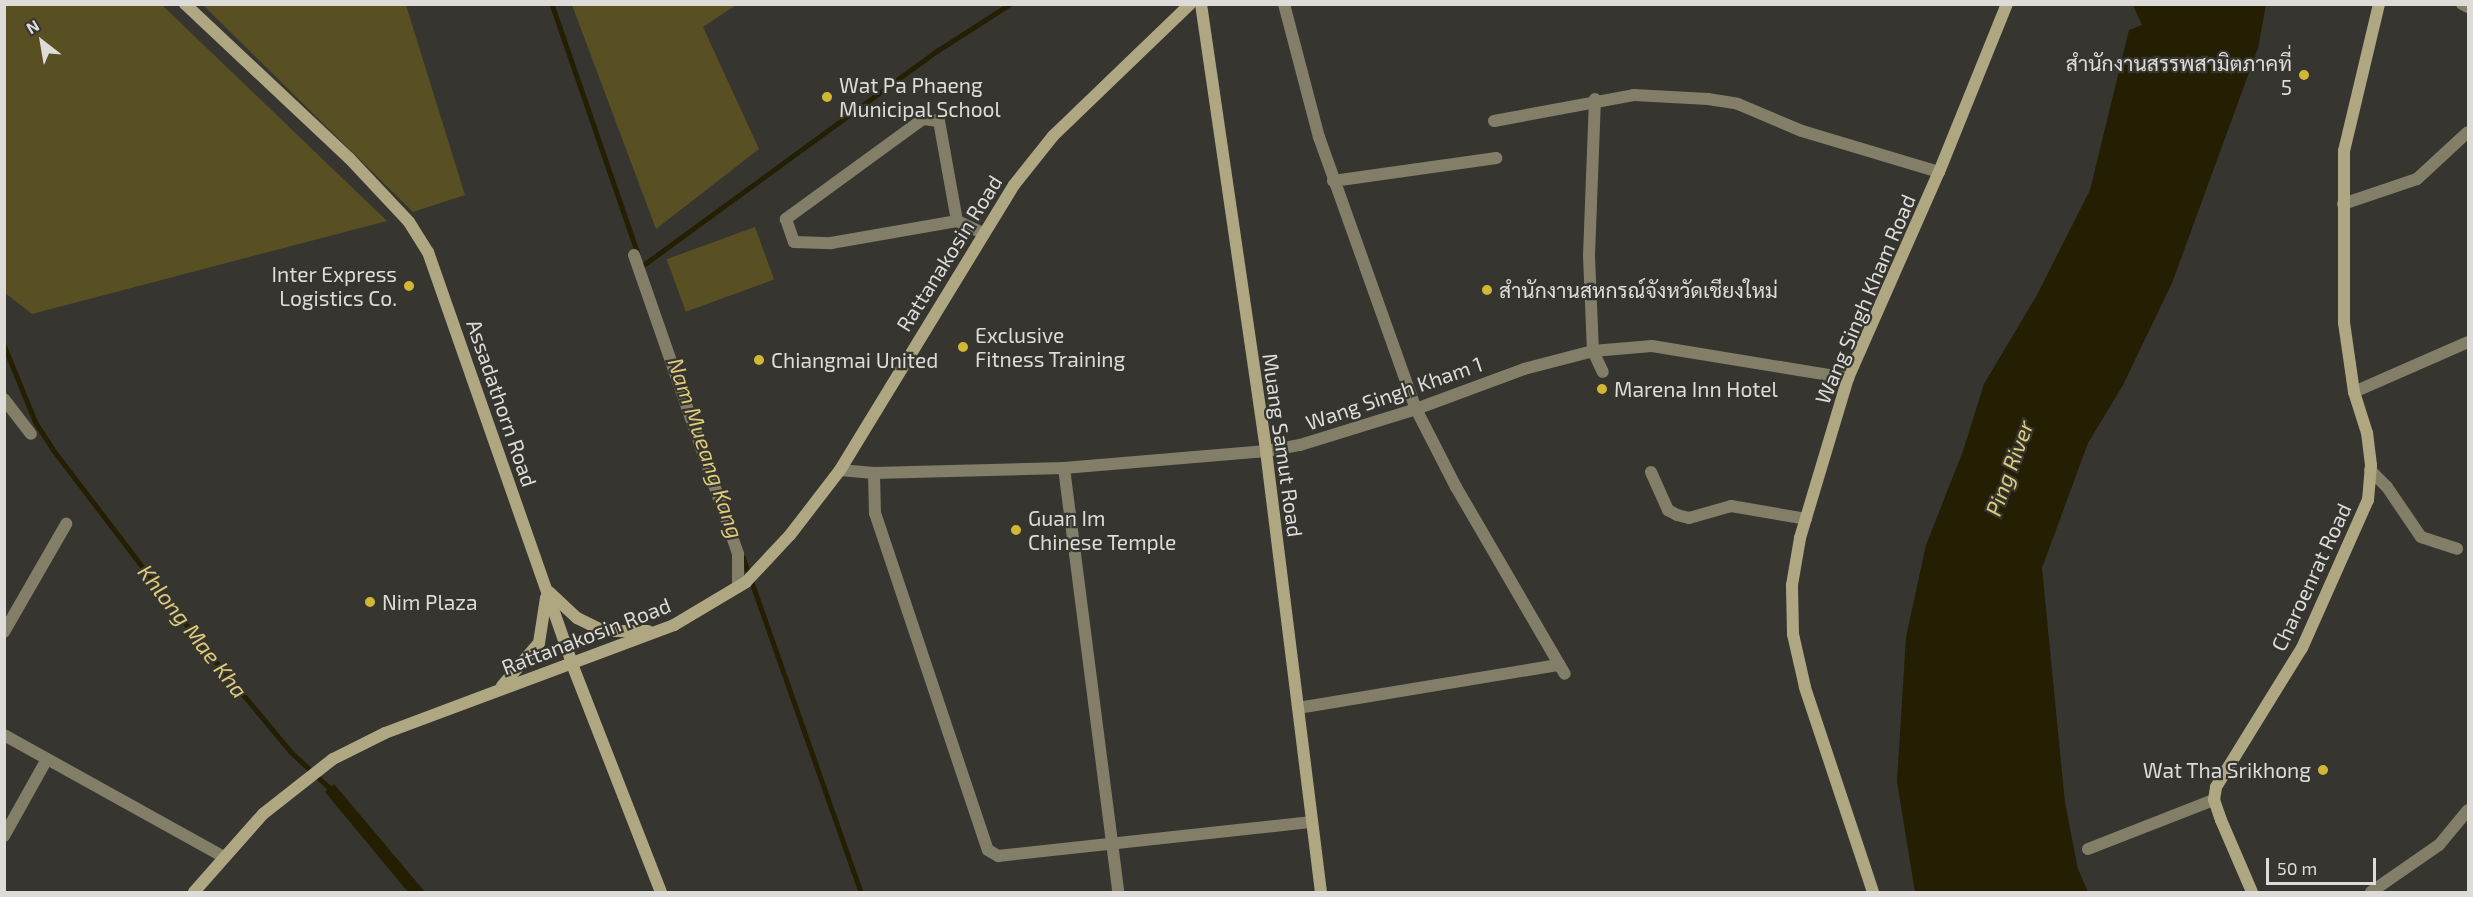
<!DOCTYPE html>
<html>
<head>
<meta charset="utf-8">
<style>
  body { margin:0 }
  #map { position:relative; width:2473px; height:897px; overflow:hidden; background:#363530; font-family:"Exo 2",Sarabun,sans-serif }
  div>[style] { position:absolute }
  .green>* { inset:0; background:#584f23; transform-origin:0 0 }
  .water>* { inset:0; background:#241e02 }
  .stream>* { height:4.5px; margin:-2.25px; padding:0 2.25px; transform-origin:2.25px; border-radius:2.25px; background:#241e02 }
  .street>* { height:12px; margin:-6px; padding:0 6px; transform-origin:6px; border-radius:6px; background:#837e67 }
  .secondary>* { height:12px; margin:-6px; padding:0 6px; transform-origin:6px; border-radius:6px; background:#afa782 }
  .dots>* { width:16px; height:16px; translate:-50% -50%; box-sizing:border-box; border:3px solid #363530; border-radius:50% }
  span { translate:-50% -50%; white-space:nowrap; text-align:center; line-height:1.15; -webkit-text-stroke:4.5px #363530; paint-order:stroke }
  .poi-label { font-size:21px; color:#dddcd9 }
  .right { translate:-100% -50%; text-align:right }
  .left { translate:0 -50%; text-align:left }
  .street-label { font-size:21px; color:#dddcd9 }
  .water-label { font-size:22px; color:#decc78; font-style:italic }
  .frame { position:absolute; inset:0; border:6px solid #dddcd9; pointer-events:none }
  .north { position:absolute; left:12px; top:12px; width:60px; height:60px; -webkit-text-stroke:4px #363530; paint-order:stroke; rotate:329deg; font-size:16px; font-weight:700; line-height:24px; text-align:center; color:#dddcd9 }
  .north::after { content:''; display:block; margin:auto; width:21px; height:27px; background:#dddcd9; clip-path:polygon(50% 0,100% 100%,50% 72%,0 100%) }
  .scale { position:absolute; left:2266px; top:858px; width:110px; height:27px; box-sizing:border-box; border:3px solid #dddcd9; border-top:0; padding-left:8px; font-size:18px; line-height:21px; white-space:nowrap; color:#dddcd9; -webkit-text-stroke:4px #363530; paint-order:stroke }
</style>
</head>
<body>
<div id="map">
  <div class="green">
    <i style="clip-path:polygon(4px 5px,162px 5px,387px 221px,32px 314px,5px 293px)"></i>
    <i style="clip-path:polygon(203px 5px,406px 5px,465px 195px,413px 212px)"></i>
    <i style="clip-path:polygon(572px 5px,736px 5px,703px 27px,759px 149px,656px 229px)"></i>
    <i style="left:755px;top:227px;width:56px;height:94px;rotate:70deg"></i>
  </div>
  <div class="water">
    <i style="clip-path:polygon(2133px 5px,2266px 5px,2258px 48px,2172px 283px,2123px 385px,2088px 443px,2042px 568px,2065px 803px,2078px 869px,2088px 892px,1915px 892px,1897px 782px,1906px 637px,1926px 545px,1963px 451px,1984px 384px,2037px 295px,2090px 190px,2129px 30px,2142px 25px)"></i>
    <i style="clip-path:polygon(334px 784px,425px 892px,408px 892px,325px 792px)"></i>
  </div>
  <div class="stream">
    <i style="left:552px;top:4px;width:264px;rotate:71deg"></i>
    <i style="left:642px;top:266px;width:365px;rotate:-36.1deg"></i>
    <i style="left:937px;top:51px;width:87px;rotate:-32.8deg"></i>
    <i style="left:4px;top:345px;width:84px;rotate:67.7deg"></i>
    <i style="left:36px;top:423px;width:30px;rotate:57deg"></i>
    <i style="left:52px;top:448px;width:248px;rotate:52.7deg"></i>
    <i style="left:202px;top:645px;width:139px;rotate:50.2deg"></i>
    <i style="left:291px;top:752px;width:57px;rotate:42.9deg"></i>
    <i style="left:742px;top:554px;width:358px;rotate:70.6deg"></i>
  </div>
  <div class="street">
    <i style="left:1284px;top:4px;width:138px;rotate:75.3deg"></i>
    <i style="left:1319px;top:137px;width:289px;rotate:70.4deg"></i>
    <i style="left:1416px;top:409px;width:88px;rotate:62.9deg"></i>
    <i style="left:1456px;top:487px;width:216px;rotate:59.8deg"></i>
    <i style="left:2462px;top:4px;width:7px;rotate:27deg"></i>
    <i style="left:1595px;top:99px;width:157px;rotate:92.2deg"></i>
    <i style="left:1589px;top:256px;width:95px;rotate:87.6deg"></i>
    <i style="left:1593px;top:351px;width:23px;rotate:65deg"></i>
    <i style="left:1494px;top:121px;width:142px;rotate:-10.5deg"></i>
    <i style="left:1634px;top:95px;width:74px;rotate:3.1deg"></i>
    <i style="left:1708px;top:99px;width:30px;rotate:9deg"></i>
    <i style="left:1738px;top:104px;width:69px;rotate:22.9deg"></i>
    <i style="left:1802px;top:131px;width:143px;rotate:16.7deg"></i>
    <i style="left:1333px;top:181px;width:165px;rotate:-8deg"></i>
    <i style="left:2343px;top:204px;width:78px;rotate:-18.7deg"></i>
    <i style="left:2417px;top:179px;width:69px;rotate:-42.7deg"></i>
    <i style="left:957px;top:221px;width:102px;rotate:-100.2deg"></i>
    <i style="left:939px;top:121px;width:16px;rotate:-173deg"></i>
    <i style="left:923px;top:119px;width:170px;rotate:143.9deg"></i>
    <i style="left:786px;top:219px;width:24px;rotate:71deg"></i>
    <i style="left:794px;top:242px;width:37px;rotate:2deg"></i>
    <i style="left:831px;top:243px;width:128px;rotate:-9.9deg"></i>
    <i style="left:957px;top:221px;width:29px;rotate:25deg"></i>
    <i style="left:634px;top:255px;width:317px;rotate:70.8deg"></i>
    <i style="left:738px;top:554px;width:33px;rotate:90deg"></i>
    <i style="left:2354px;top:392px;width:124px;rotate:-23.7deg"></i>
    <i style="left:4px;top:399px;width:44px;rotate:52.4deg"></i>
    <i style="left:1064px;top:468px;width:427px;rotate:82.7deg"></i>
    <i style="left:840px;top:470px;width:34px;rotate:5deg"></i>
    <i style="left:874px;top:473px;width:190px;rotate:-1.5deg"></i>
    <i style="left:1064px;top:468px;width:203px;rotate:-4.8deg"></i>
    <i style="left:1266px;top:451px;width:35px;rotate:-10deg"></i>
    <i style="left:1300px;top:445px;width:121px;rotate:-17.2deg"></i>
    <i style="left:1416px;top:409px;width:115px;rotate:-20.3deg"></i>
    <i style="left:1524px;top:369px;width:71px;rotate:-14.6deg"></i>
    <i style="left:1593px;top:351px;width:59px;rotate:-4.8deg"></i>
    <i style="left:1652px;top:346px;width:199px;rotate:9.3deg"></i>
    <i style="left:2370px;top:470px;width:24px;rotate:45deg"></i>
    <i style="left:2387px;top:487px;width:60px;rotate:55.8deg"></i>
    <i style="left:2421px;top:537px;width:38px;rotate:18deg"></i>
    <i style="left:1651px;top:472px;width:42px;rotate:65.9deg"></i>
    <i style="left:1668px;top:510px;width:10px;rotate:29deg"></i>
    <i style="left:1677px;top:515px;width:12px;rotate:14deg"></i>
    <i style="left:1689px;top:518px;width:44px;rotate:-15.9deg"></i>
    <i style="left:1731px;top:506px;width:76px;rotate:9.8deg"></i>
    <i style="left:874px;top:473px;width:40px;rotate:88.6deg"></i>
    <i style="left:875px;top:513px;width:355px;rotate:71.5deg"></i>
    <i style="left:988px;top:850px;width:12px;rotate:31deg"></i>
    <i style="left:998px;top:856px;width:316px;rotate:-6.2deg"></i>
    <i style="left:4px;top:632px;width:125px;rotate:-60.1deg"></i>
    <i style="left:1298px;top:708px;width:265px;rotate:-9.4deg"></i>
    <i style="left:4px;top:735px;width:252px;rotate:29deg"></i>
    <i style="left:4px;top:836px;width:88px;rotate:-60.8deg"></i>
    <i style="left:2088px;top:849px;width:135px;rotate:-21.3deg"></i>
    <i style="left:2371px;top:892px;width:83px;rotate:-34.7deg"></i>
    <i style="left:2439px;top:845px;width:45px;rotate:-50.4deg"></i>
  </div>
  <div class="secondary">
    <i style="left:185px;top:4px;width:225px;rotate:43.2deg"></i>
    <i style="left:349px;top:158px;width:88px;rotate:46.8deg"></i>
    <i style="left:409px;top:222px;width:36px;rotate:58deg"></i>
    <i style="left:428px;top:252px;width:436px;rotate:70.7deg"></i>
    <i style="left:572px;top:664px;width:245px;rotate:68.7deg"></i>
    <i style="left:1201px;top:4px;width:452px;rotate:81.7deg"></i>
    <i style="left:1266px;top:451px;width:444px;rotate:82.9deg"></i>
    <i style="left:549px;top:592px;width:38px;rotate:43deg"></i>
    <i style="left:577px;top:618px;width:30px;rotate:26deg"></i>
    <i style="left:604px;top:631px;width:44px"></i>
    <i style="left:502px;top:686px;width:57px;rotate:-49.3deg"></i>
    <i style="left:539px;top:643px;width:46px;rotate:-81.2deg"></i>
    <i style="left:194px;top:892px;width:104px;rotate:-48.5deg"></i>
    <i style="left:263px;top:814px;width:89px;rotate:-38.2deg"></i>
    <i style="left:333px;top:759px;width:58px;rotate:-26.6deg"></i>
    <i style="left:385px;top:733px;width:309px;rotate:-20.5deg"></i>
    <i style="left:674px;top:625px;width:84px;rotate:-30.8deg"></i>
    <i style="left:746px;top:582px;width:64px;rotate:-46.9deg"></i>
    <i style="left:790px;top:535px;width:82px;rotate:-52.4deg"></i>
    <i style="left:840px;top:470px;width:334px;rotate:-58.6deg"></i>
    <i style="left:1014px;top:185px;width:63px;rotate:-51.5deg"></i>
    <i style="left:1053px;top:136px;width:190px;rotate:-43.9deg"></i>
    <i style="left:1873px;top:892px;width:216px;rotate:-108.4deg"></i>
    <i style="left:1805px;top:687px;width:54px;rotate:-102.8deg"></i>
    <i style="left:1793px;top:634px;width:49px;rotate:-91.2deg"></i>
    <i style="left:1792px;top:585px;width:48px;rotate:-80.3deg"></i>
    <i style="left:1800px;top:538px;width:167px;rotate:-73.3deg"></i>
    <i style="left:1848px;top:378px;width:225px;rotate:-66.2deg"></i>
    <i style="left:1939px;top:172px;width:181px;rotate:-68deg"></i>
    <i style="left:2252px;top:892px;width:78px;rotate:-113.3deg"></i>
    <i style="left:2221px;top:820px;width:21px;rotate:-109deg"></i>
    <i style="left:2214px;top:800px;width:13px;rotate:-81deg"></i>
    <i style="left:2216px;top:787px;width:163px;rotate:-58.3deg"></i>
    <i style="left:2302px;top:648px;width:162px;rotate:-66deg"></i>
    <i style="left:2368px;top:500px;width:35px;rotate:-85deg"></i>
    <i style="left:2371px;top:465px;width:32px;rotate:-97deg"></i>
    <i style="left:2367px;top:433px;width:43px;rotate:-107.6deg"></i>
    <i style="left:2354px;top:392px;width:70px;rotate:-98.2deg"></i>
    <i style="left:2344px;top:323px;width:172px;rotate:-90deg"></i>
    <i style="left:2344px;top:151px;width:151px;rotate:-76.6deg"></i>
  </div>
  <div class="dots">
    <i style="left:2304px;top:75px;background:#d1b736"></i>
    <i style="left:827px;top:97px;background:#d1b736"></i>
    <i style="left:409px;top:286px;background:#d1b736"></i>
    <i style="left:1487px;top:290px;background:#d1b736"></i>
    <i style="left:963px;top:347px;background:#d1b736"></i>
    <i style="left:759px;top:360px;background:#d1b736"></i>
    <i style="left:1602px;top:389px;background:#d1b736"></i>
    <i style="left:1016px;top:530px;background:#d1b736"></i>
    <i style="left:370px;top:602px;background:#d1b736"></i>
    <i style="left:2323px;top:770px;background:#d1b736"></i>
  </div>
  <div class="poi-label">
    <span class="right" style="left:2292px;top:75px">สำนักงานสรรพสามิตภาคที่<br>5</span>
    <span class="left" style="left:839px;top:97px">Wat Pa Phaeng<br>Municipal School</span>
    <span class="right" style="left:397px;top:286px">Inter Express<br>Logistics Co.</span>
    <span class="left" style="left:1499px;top:290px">สำนักงานสหกรณ์จังหวัดเชียงใหม่</span>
    <span class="left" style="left:975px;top:347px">Exclusive<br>Fitness Training</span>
    <span class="left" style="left:771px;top:360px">Chiangmai United</span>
    <span class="left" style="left:1614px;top:389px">Marena Inn Hotel</span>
    <span class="left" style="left:1028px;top:530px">Guan Im<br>Chinese Temple</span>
    <span class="left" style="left:382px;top:602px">Nim Plaza</span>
    <span class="right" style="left:2311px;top:770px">Wat Tha Srikhong</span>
  </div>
  <div class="street-label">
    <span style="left:949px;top:253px;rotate:-58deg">Rattanakosin Road</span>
    <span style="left:1865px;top:299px;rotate:-67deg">Wang Singh Kham Road</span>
    <span style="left:1394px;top:393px;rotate:-19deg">Wang Singh Kham 1</span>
    <span style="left:502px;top:403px;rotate:71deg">Assadathorn Road</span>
    <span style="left:1283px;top:445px;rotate:82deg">Muang Samut Road</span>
    <span style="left:2311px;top:577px;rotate:-65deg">Charoenrat Road</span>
    <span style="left:586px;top:636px;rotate:-21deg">Rattanakosin Road</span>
  </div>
  <div class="water-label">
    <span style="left:706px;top:448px;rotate:71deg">Nam Mueang Kang</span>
    <span style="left:2009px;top:468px;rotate:-70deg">Ping River</span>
    <span style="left:193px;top:631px;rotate:52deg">Khlong Mae Kha</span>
  </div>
  <div class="frame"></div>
  <div class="north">N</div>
  <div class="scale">50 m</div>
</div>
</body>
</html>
